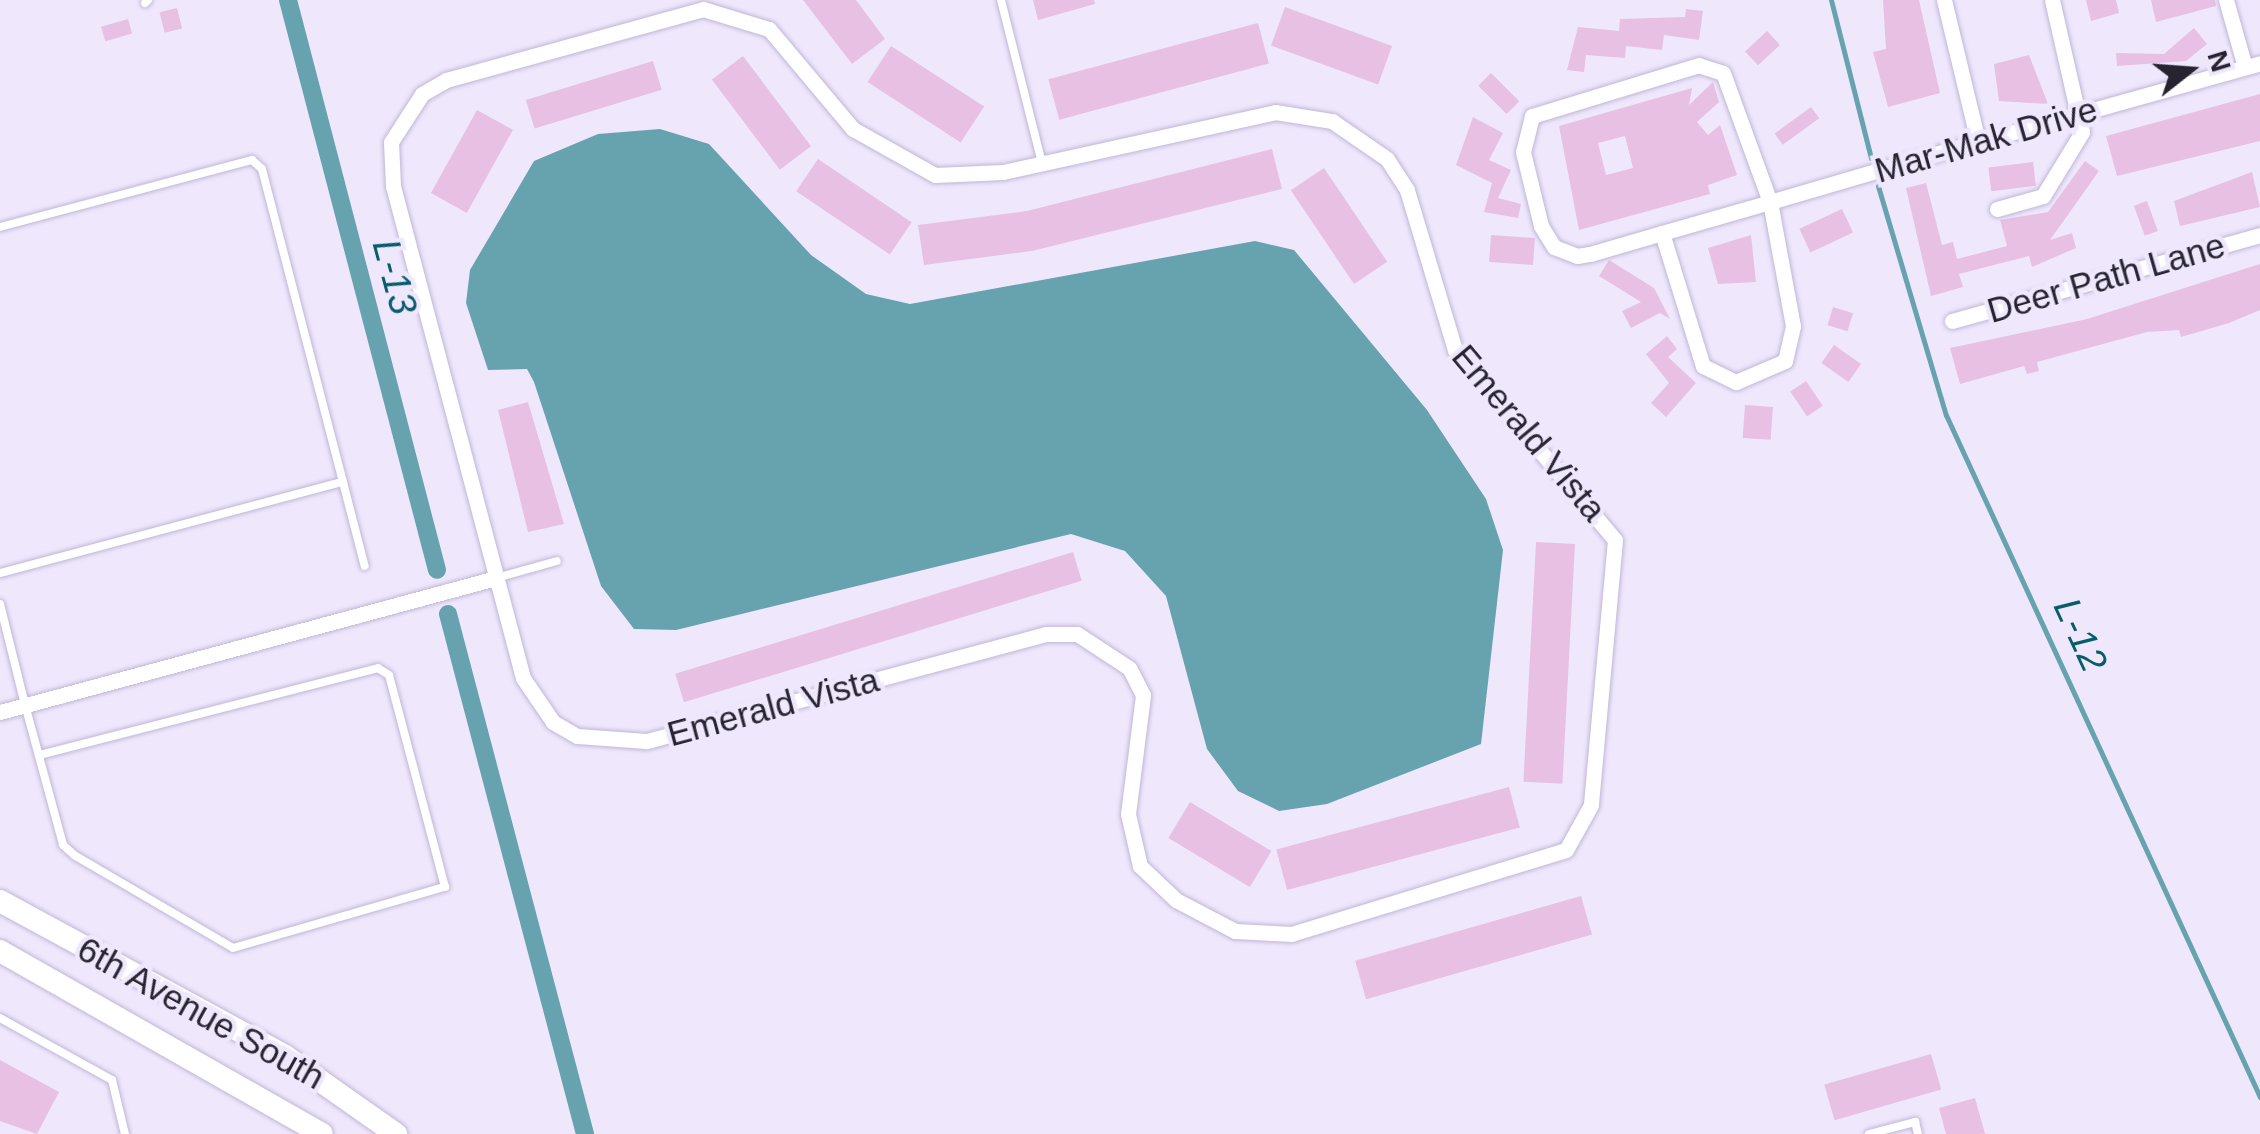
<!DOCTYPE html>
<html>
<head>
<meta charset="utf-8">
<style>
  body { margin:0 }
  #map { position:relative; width:2260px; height:1134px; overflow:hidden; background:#efe8fd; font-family:Helvetica,sans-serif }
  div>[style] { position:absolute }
  .water>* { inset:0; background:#67a2af }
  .stream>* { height:5px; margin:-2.5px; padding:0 2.5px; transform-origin:2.5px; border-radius:2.5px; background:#67a2af }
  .canal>* { height:18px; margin:-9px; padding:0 9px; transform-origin:9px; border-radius:9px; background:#67a2af }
  .building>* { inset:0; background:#e7c0e4; transform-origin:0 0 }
  .roads { filter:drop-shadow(0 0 2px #c1b6d7) drop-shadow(0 0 2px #c1b6d7) }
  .lane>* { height:8px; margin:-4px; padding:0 4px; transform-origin:4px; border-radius:4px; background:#fff }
  .street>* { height:15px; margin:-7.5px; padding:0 7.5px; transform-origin:7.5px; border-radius:7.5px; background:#fff }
  .secondary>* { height:22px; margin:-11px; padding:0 11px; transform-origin:11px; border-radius:11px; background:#fff }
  span { translate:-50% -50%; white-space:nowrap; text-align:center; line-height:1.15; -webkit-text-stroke:9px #efe8fd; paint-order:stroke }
  .street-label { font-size:35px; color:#272330 }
  .water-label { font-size:38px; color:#085d6c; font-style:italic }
  .north { position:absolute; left:2140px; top:20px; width:100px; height:100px; -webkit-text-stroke:8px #efe8fd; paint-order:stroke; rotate:73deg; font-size:28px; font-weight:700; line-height:40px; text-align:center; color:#272330 }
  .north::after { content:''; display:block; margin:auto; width:35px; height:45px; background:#272330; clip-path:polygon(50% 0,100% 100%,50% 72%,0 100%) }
</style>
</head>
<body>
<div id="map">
  <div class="water">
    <i style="clip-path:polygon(660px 129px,709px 144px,811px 255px,866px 294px,910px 304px,1255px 241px,1294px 250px,1427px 410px,1486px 499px,1503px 550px,1481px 744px,1327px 804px,1279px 811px,1238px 791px,1207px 749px,1166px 596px,1125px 551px,1071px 534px,676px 630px,634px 629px,601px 586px,534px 382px,527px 369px,488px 370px,466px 303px,470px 270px,534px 161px,598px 134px)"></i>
  </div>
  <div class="stream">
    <i style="left:1831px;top:0;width:163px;rotate:75.8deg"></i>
    <i style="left:1878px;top:186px;width:239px;rotate:73.5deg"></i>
    <i style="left:1946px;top:415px;width:751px;rotate:65.28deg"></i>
  </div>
  <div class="canal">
    <i style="left:288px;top:0;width:589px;rotate:75.35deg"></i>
    <i style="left:448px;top:614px;width:538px;rotate:75.24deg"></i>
  </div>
  <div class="building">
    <i style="clip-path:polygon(803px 0,856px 0,885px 39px,852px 64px)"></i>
    <i style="clip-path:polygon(1033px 0,1094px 0,1095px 4px,1038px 20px)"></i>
    <i style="clip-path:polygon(1883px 0,1919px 0,1940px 93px,1888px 107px,1873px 52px,1886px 49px)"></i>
    <i style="clip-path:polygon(2086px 0,2116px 0,2119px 13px,2091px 21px)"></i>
    <i style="clip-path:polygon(2151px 0,2215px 0,2216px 6px,2156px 22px)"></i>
    <i style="left:1285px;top:7px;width:114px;height:41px;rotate:20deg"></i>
    <i style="left:177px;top:8px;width:21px;height:18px;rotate:76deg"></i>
    <i style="clip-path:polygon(1686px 9px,1703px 11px,1699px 40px,1664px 35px,1662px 50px,1626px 46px,1625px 58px,1586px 55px,1584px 72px,1567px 70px,1578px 27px,1619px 31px,1620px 19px,1685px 17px)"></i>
    <i style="left:128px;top:19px;width:15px;height:28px;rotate:74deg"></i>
    <i style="left:1258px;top:23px;width:42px;height:217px;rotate:75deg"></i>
    <i style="clip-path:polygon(2194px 28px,2207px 44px,2186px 61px,2117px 66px,2116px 53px,2164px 54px)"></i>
    <i style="left:1767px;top:31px;width:19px;height:30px;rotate:47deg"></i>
    <i style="left:891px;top:46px;width:111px;height:43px;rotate:33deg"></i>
    <i style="clip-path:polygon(2029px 55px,2048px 104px,1999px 101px,1994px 64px)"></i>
    <i style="left:743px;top:56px;width:113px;height:39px;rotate:53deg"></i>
    <i style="left:653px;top:61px;width:30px;height:133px;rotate:73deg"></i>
    <i style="left:1491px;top:73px;width:40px;height:18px;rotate:45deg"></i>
    <i style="clip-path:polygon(evenodd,1713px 82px,1719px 102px,1697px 122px,1708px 135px,1720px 125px,1737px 175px,1708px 185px,1710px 194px,1579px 230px,1559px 126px,1692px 88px,1689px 105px,1713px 82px,1625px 136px,1633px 168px,1606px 175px,1598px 143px,1625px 136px)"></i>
    <i style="clip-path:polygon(2260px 94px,2260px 141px,2117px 176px,2106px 136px)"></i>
    <i style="left:1811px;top:107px;width:14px;height:45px;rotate:54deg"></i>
    <i style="left:477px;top:110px;width:41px;height:95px;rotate:29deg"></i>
    <i style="clip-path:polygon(1473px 117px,1503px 133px,1489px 160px,1511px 170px,1498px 198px,1521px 204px,1518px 218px,1484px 212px,1492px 183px,1456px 165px)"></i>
    <i style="clip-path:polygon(1272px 149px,1282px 189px,1032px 251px,924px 265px,918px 225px,1027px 211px)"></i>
    <i style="left:818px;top:159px;width:113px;height:39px;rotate:34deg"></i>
    <i style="clip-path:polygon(2085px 161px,2099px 171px,2050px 240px,2072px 233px,2076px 248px,2032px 267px,2029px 256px,1959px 274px,1963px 287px,1931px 296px,1906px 188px,1926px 183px,1942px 245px,1953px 242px,1957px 259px,2007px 246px,2000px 220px,2048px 212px)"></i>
    <i style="left:2033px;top:162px;width:24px;height:45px;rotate:83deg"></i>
    <i style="left:1324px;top:168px;width:113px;height:40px;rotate:56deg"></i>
    <i style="clip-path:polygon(2252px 172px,2260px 207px,2180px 226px,2174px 201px)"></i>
    <i style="left:2147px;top:201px;width:32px;height:14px;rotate:70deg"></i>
    <i style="left:1842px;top:209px;width:26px;height:47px;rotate:65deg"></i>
    <i style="left:1491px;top:235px;width:44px;height:27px;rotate:4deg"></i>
    <i style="clip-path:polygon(1751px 235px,1756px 282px,1718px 284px,1708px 248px)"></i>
    <i style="clip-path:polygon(1609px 260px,1654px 288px,1670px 319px,1660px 313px,1631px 328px,1622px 311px,1641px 302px,1599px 276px)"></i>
    <i style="clip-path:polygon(2260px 264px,2260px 310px,2229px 323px,2181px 337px,2179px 330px,2147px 332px,2037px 362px,2039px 371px,2027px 374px,2024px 366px,1960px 384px,1950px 348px,2087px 319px)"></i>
    <i style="left:1833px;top:307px;width:21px;height:19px;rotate:17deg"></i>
    <i style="clip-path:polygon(1667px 336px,1677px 349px,1668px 357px,1696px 383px,1666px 417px,1651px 403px,1669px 383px,1646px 354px)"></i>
    <i style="left:1834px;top:345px;width:33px;height:22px;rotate:35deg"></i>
    <i style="left:1806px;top:381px;width:30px;height:19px;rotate:56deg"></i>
    <i style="clip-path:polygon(528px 402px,564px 524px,528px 532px,498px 410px)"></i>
    <i style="left:1745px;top:405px;width:28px;height:33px;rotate:4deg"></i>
    <i style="left:1536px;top:542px;width:39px;height:240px;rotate:3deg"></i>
    <i style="left:1073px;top:552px;width:30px;height:416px;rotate:73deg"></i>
    <i style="left:1509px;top:787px;width:42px;height:241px;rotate:75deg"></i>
    <i style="left:1190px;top:802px;width:95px;height:42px;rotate:31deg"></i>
    <i style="left:1581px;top:896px;width:40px;height:235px;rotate:74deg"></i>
    <i style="left:1931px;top:1054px;width:37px;height:111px;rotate:74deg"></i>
    <i style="clip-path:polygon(0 1060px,59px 1092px,37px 1134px,0 1121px)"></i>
    <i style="clip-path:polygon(1975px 1098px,1985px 1134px,1946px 1134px,1939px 1108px)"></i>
  </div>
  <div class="roads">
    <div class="lane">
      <i style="left:1001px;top:0;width:168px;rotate:75.9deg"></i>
      <i style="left:145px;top:3px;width:4px;rotate:-45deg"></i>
      <i style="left:0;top:227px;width:261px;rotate:-14.9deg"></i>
      <i style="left:252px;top:160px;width:13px;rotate:42deg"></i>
      <i style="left:262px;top:169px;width:410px;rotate:75.5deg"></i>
      <i style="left:0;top:573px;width:355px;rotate:-14.9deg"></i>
      <i style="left:496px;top:578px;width:63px;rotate:-15.6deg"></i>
      <i style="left:0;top:604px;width:100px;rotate:76.1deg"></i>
      <i style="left:24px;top:701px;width:149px;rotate:74.8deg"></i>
      <i style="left:63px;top:845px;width:15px;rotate:42deg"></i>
      <i style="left:74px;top:855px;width:184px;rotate:30.3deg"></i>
      <i style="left:233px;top:948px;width:221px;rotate:-16.1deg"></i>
      <i style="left:445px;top:887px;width:219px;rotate:-104.8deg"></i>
      <i style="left:389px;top:675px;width:13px;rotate:-148deg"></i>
      <i style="left:378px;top:668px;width:350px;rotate:165.6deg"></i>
      <i style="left:0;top:1018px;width:128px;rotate:29deg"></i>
      <i style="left:112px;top:1080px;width:56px;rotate:76.5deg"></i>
      <i style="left:1869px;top:1134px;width:48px;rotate:-14.6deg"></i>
      <i style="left:1915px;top:1122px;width:12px;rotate:76deg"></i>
    </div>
    <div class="street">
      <i style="left:1944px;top:0;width:146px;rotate:76.5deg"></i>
      <i style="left:2226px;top:0;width:70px;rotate:74.2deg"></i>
      <i style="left:703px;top:9px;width:69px;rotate:16.9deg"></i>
      <i style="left:769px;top:29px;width:131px;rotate:50deg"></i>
      <i style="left:853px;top:129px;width:94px;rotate:29.3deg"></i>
      <i style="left:935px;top:175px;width:68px;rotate:-2.5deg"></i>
      <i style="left:1003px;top:172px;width:279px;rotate:-12.4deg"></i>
      <i style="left:1275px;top:112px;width:58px;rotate:9deg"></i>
      <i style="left:1332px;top:121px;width:67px;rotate:34.6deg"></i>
      <i style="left:1387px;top:159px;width:37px;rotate:57deg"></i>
      <i style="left:1407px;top:190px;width:167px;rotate:73.3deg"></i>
      <i style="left:1455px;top:350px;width:248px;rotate:49.9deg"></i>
      <i style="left:1615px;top:540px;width:266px;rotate:95.2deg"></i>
      <i style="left:1591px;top:805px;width:51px;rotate:119.1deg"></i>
      <i style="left:1566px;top:850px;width:287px;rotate:163deg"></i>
      <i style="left:1292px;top:934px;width:57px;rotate:-177deg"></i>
      <i style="left:1235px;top:931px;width:67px;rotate:-152.3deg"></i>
      <i style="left:1176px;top:900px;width:50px;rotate:-136.6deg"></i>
      <i style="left:1140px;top:866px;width:53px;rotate:-103deg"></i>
      <i style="left:1128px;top:814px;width:120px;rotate:-82.8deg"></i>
      <i style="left:1143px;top:695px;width:30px;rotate:-117deg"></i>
      <i style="left:1129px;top:668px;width:62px;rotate:-146.8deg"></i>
      <i style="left:1077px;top:634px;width:31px;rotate:180deg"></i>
      <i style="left:1046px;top:634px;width:414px;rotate:165deg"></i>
      <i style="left:646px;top:741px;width:69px;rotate:-175.9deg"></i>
      <i style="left:577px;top:736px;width:28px;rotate:-150deg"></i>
      <i style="left:553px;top:722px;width:53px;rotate:-124.3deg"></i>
      <i style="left:523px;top:678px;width:509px;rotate:-104.8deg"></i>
      <i style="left:393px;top:186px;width:44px;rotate:-92.6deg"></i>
      <i style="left:391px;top:142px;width:57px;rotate:-57.1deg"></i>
      <i style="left:422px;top:94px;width:28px;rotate:-30deg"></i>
      <i style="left:446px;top:80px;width:267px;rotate:-15.4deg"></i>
      <i style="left:1997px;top:209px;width:48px;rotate:-15.8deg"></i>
      <i style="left:2043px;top:196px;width:75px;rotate:-58.6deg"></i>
      <i style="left:2082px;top:132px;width:135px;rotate:-102.8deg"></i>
      <i style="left:1662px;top:233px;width:139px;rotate:72.9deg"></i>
      <i style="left:1703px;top:366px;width:37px;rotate:26deg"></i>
      <i style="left:1736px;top:382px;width:53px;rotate:-23.2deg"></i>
      <i style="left:1785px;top:361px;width:36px;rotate:-77deg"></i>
      <i style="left:1793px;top:326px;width:126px;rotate:-100.5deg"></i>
      <i style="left:1770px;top:202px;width:137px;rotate:-110deg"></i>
      <i style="left:1723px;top:73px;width:25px;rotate:-162deg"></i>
      <i style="left:1699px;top:65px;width:175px;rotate:163deg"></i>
      <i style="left:1532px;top:116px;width:37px;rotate:104deg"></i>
      <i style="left:1523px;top:152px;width:76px;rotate:76.3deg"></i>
      <i style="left:1541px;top:226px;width:25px;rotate:58deg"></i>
      <i style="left:1554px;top:247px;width:25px;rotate:21deg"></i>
      <i style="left:1577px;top:256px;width:13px;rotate:-9deg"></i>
      <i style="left:1590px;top:254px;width:75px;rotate:-16.3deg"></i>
      <i style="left:1662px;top:233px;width:112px;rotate:-16deg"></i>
      <i style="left:1770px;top:202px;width:121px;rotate:-16.3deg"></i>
      <i style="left:1886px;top:168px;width:96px;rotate:-15.8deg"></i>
      <i style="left:1978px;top:142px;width:293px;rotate:-15.6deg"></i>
      <i style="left:1952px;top:321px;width:320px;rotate:-15.6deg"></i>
      <i style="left:0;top:712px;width:514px;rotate:-15.12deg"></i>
    </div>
    <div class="secondary">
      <i style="left:0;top:901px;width:324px;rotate:28.5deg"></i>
      <i style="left:285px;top:1056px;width:136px;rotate:35.1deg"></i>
      <i style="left:0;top:951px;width:370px;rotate:29.6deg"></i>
    </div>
  </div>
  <div class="street-label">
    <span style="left:1986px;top:140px;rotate:-16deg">Mar-Mak Drive</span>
    <span style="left:2106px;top:278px;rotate:-16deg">Deer Path Lane</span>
    <span style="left:1529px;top:433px;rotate:50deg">Emerald Vista</span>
    <span style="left:773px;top:707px;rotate:-15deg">Emerald Vista</span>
    <span style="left:201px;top:1013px;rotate:29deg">6th Avenue South</span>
  </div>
  <div class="water-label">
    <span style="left:394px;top:277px;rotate:75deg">L-13</span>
    <span style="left:2080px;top:635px;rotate:65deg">L-12</span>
  </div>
  <div class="north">N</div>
</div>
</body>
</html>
